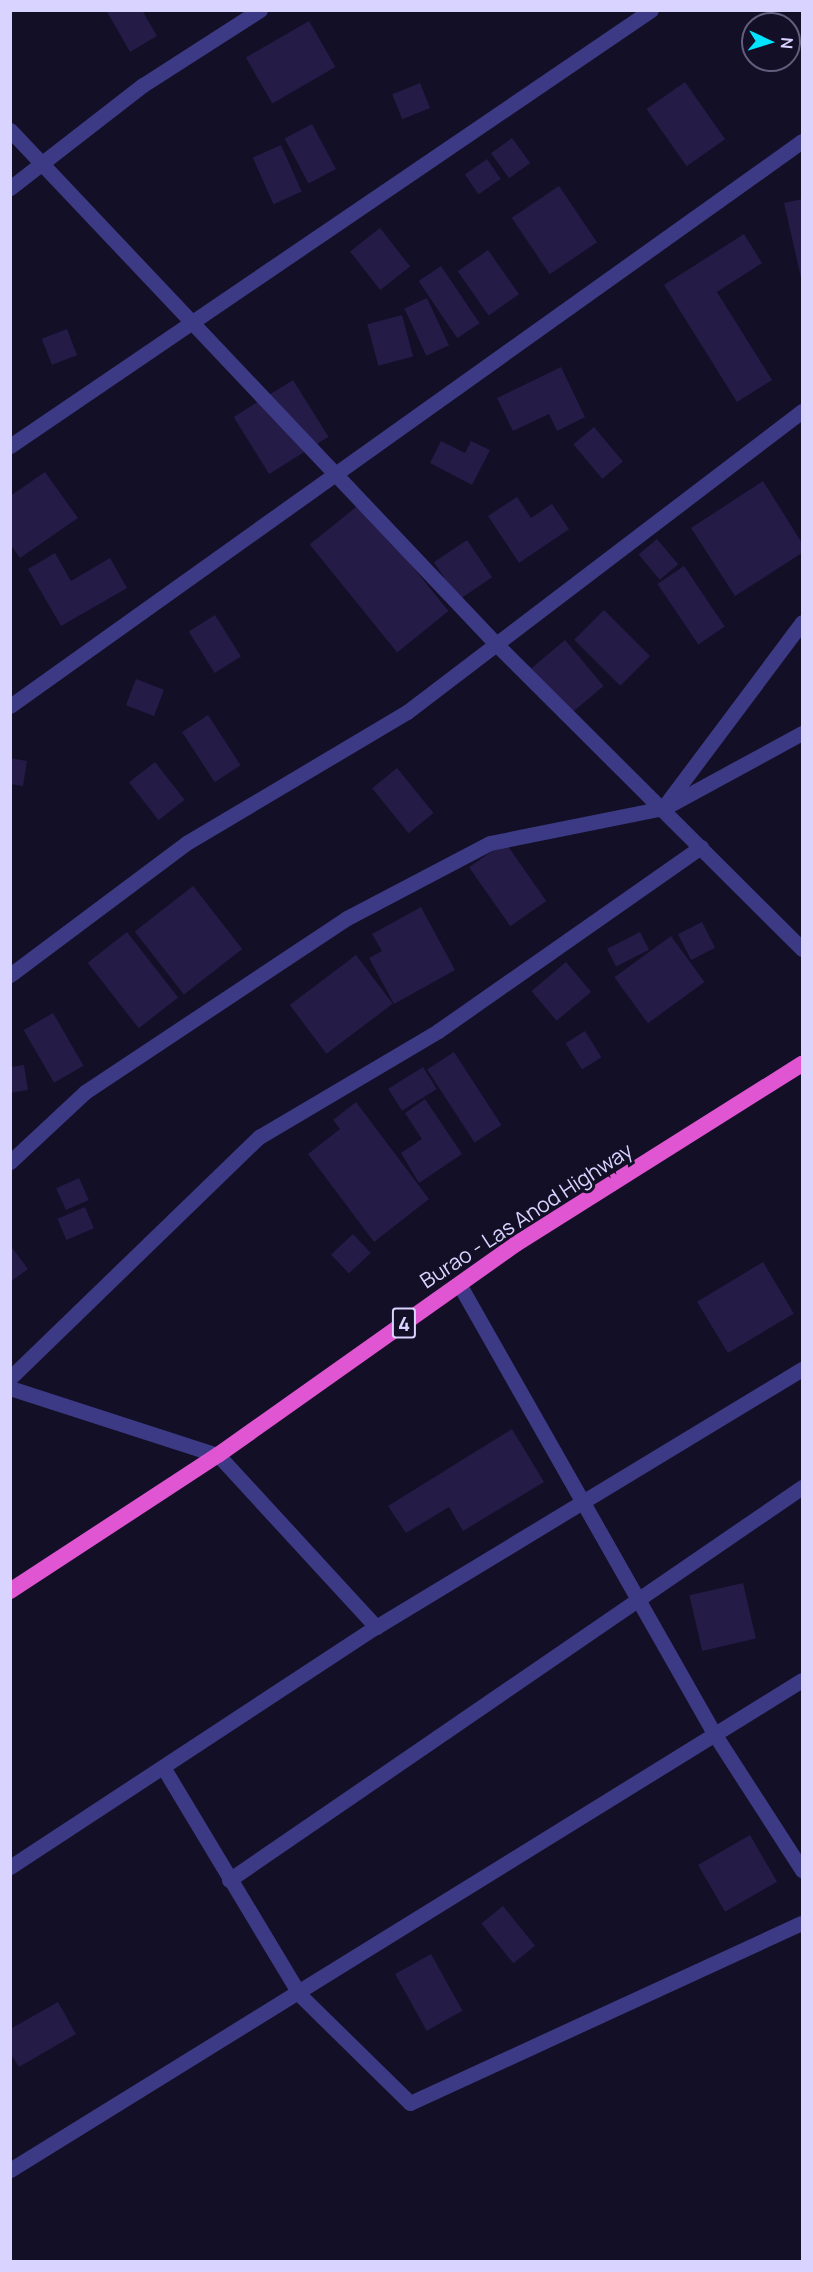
<!DOCTYPE html>
<html>
<head>
<meta charset="utf-8">
<style>
  body { margin:0 }
  #map { position:relative; width:813px; height:2272px; overflow:hidden; background:#130f26; font-family:Manrope,sans-serif }
  div>[style] { position:absolute }
  .building>* { inset:0; background:#241b47; transform-origin:0 0 }
  .minor>* { height:15px; margin:-7.5px; padding:0 7.5px; transform-origin:7.5px; border-radius:7.5px; background:#3d3a85 }
  .trunk>* { height:16px; margin:-8px; padding:0 8px; transform-origin:8px; border-radius:8px; background:#e055d1 }
  span { translate:-50% -50%; white-space:nowrap; text-align:center; line-height:1.15; -webkit-text-stroke:6px #130f26; paint-order:stroke }
  .shield-label span { padding:2px 4px; background:#130f26; border:2px solid; border-radius:4px; -webkit-text-stroke-width:0 }
  .shield-label { font-size:20px; color:#d9d4ff; font-weight:700 }
  .street-label { font-size:21px; color:#d9d4ff }
  .frame { position:absolute; inset:0; border:12px solid #d9d4ff; pointer-events:none }
  .north { position:absolute; left:741px; top:12px; width:60px; height:60px; box-sizing:border-box; background:#130f26; border:2px solid #625e7d; border-radius:50%; rotate:94deg; font-size:16px; font-weight:700; line-height:24px; text-align:center; color:#d9d4ff }
  .north::after { content:''; display:block; margin:auto; width:21px; height:27px; background:#00e5ff; clip-path:polygon(50% 0,100% 100%,50% 72%,0 100%) }
</style>
</head>
<body>
<div id="map">
  <div class="building">
    <i style="clip-path:polygon(106px 10px,142px 10px,157px 36px,130px 52px)"></i>
    <i style="left:309px;top:21px;width:53px;height:73px;rotate:60deg"></i>
    <i style="left:685px;top:82px;width:70px;height:47px;rotate:55deg"></i>
    <i style="left:420px;top:83px;width:27px;height:30px;rotate:68deg"></i>
    <i style="left:312px;top:124px;width:51px;height:31px;rotate:62deg"></i>
    <i style="left:512px;top:138px;width:31px;height:26px;rotate:54deg"></i>
    <i style="left:281px;top:145px;width:51px;height:31px;rotate:66deg"></i>
    <i style="left:487px;top:159px;width:24px;height:27px;rotate:55deg"></i>
    <i style="left:559px;top:186px;width:68px;height:57px;rotate:56deg"></i>
    <i style="clip-path:polygon(802px 199px,802px 282px,784px 203px)"></i>
    <i style="left:380px;top:228px;width:49px;height:38px;rotate:52deg"></i>
    <i style="clip-path:polygon(744px 234px,762px 263px,717px 292px,772px 380px,737px 402px,664px 285px)"></i>
    <i style="left:488px;top:250px;width:54px;height:37px;rotate:55deg"></i>
    <i style="left:441px;top:266px;width:69px;height:27px;rotate:56deg"></i>
    <i style="left:427px;top:298px;width:52px;height:25px;rotate:65deg"></i>
    <i style="left:402px;top:315px;width:43px;height:36px;rotate:75deg"></i>
    <i style="left:67px;top:329px;width:28px;height:27px;rotate:69deg"></i>
    <i style="clip-path:polygon(561px 367px,585px 417px,557px 431px,549px 414px,513px 431px,497px 398px)"></i>
    <i style="left:293px;top:380px;width:67px;height:70px;rotate:58deg"></i>
    <i style="left:594px;top:427px;width:45px;height:27px;rotate:50deg"></i>
    <i style="clip-path:polygon(441px 441px,465px 453px,471px 441px,490px 450px,472px 485px,430px 463px)"></i>
    <i style="clip-path:polygon(45px 472px,78px 518px,20px 558px,10px 544px,10px 496px)"></i>
    <i style="clip-path:polygon(763px 481px,802px 543px,802px 553px,735px 596px,691px 528px)"></i>
    <i style="clip-path:polygon(517px 497px,531px 518px,552px 504px,569px 529px,519px 563px,488px 516px)"></i>
    <i style="left:361px;top:503px;width:139px;height:66px;rotate:51deg"></i>
    <i style="left:657px;top:539px;width:33px;height:24px;rotate:50deg"></i>
    <i style="left:467px;top:540px;width:45px;height:40px;rotate:56deg"></i>
    <i style="clip-path:polygon(55px 553px,71px 581px,110px 558px,127px 588px,61px 626px,28px 569px)"></i>
    <i style="left:684px;top:566px;width:73px;height:32px;rotate:56deg"></i>
    <i style="left:604px;top:610px;width:65px;height:42px;rotate:45deg"></i>
    <i style="left:215px;top:615px;width:49px;height:31px;rotate:58deg"></i>
    <i style="left:565px;top:640px;width:60px;height:54px;rotate:50deg"></i>
    <i style="left:136px;top:679px;width:30px;height:28px;rotate:21deg"></i>
    <i style="left:208px;top:715px;width:60px;height:31px;rotate:57deg"></i>
    <i style="clip-path:polygon(10px 758px,27px 761px,23px 786px,10px 784px)"></i>
    <i style="left:155px;top:762px;width:48px;height:33px;rotate:52deg"></i>
    <i style="left:397px;top:768px;width:58px;height:32px;rotate:51deg"></i>
    <i style="left:505px;top:842px;width:72px;height:44px;rotate:55deg"></i>
    <i style="left:193px;top:886px;width:80px;height:74px;rotate:52deg"></i>
    <i style="clip-path:polygon(421px 907px,455px 970px,394px 1004px,369px 958px,382px 951px,372px 934px)"></i>
    <i style="left:702px;top:922px;width:29px;height:27px;rotate:63deg"></i>
    <i style="left:127px;top:932px;width:83px;height:50px;rotate:52deg"></i>
    <i style="left:640px;top:932px;width:20px;height:37px;rotate:63deg"></i>
    <i style="left:671px;top:936px;width:57px;height:70px;rotate:54deg"></i>
    <i style="left:356px;top:955px;width:61px;height:83px;rotate:53deg"></i>
    <i style="left:566px;top:962px;width:39px;height:45px;rotate:50deg"></i>
    <i style="left:53px;top:1013px;width:61px;height:34px;rotate:60deg"></i>
    <i style="left:585px;top:1031px;width:31px;height:23px;rotate:58deg"></i>
    <i style="left:454px;top:1052px;width:87px;height:32px;rotate:57deg"></i>
    <i style="clip-path:polygon(24px 1065px,28px 1090px,10px 1093px,10px 1067px)"></i>
    <i style="left:423px;top:1067px;width:26px;height:41px;rotate:58deg"></i>
    <i style="clip-path:polygon(425px 1099px,462px 1154px,419px 1183px,401px 1153px,422px 1139px,405px 1113px)"></i>
    <i style="clip-path:polygon(356px 1102px,429px 1199px,374px 1242px,308px 1154px,340px 1129px,333px 1120px)"></i>
    <i style="left:79px;top:1178px;width:24px;height:25px;rotate:66deg"></i>
    <i style="left:85px;top:1207px;width:23px;height:30px;rotate:67deg"></i>
    <i style="left:353px;top:1234px;width:26px;height:30px;rotate:47deg"></i>
    <i style="clip-path:polygon(10px 1245px,28px 1269px,10px 1282px)"></i>
    <i style="left:763px;top:1262px;width:60px;height:77px;rotate:59deg"></i>
    <i style="clip-path:polygon(512px 1429px,544px 1482px,463px 1531px,449px 1507px,406px 1533px,388px 1506px)"></i>
    <i style="left:743px;top:1583px;width:57px;height:55px;rotate:77deg"></i>
    <i style="left:750px;top:1835px;width:54px;height:60px;rotate:60deg"></i>
    <i style="left:503px;top:1906px;width:51px;height:28px;rotate:51deg"></i>
    <i style="left:431px;top:1954px;width:65px;height:41px;rotate:61deg"></i>
    <i style="clip-path:polygon(58px 2002px,76px 2034px,19px 2067px,10px 2053px,10px 2029px)"></i>
  </div>
  <div class="minor">
    <i style="left:10px;top:130px;width:707px;rotate:46.6deg"></i>
    <i style="left:496px;top:644px;width:432px;rotate:44.9deg"></i>
    <i style="left:10px;top:188px;width:168px;rotate:-37.8deg"></i>
    <i style="left:143px;top:85px;width:139px;rotate:-32.7deg"></i>
    <i style="left:10px;top:446px;width:775px;rotate:-34.22deg"></i>
    <i style="left:10px;top:706px;width:973px;rotate:-35.5deg"></i>
    <i style="left:668px;top:806px;width:153px;rotate:-28.6deg"></i>
    <i style="left:10px;top:975px;width:222px;rotate:-36.8deg"></i>
    <i style="left:188px;top:842px;width:255px;rotate:-30.7deg"></i>
    <i style="left:407px;top:712px;width:497px;rotate:-37.3deg"></i>
    <i style="left:10px;top:1162px;width:103px;rotate:-43deg"></i>
    <i style="left:85px;top:1092px;width:315px;rotate:-33.6deg"></i>
    <i style="left:347px;top:918px;width:161px;rotate:-27.7deg"></i>
    <i style="left:490px;top:843px;width:177px;rotate:-11.4deg"></i>
    <i style="left:663px;top:808px;width:232px;rotate:-53.2deg"></i>
    <i style="left:459px;top:1284px;width:519px;rotate:60.42deg"></i>
    <i style="left:715px;top:1735px;width:161px;rotate:57.2deg"></i>
    <i style="left:10px;top:1378px;width:347px;rotate:-44.1deg"></i>
    <i style="left:259px;top:1137px;width:208px;rotate:-30.6deg"></i>
    <i style="left:438px;top:1031px;width:321px;rotate:-35deg"></i>
    <i style="left:10px;top:1388px;width:219px;rotate:17.9deg"></i>
    <i style="left:218px;top:1455px;width:234px;rotate:47.4deg"></i>
    <i style="left:163px;top:1767px;width:266px;rotate:59deg"></i>
    <i style="left:300px;top:1995px;width:154px;rotate:44.5deg"></i>
    <i style="left:410px;top:2103px;width:431px;rotate:-24.7deg"></i>
    <i style="left:10px;top:1867px;width:438px;rotate:-33.3deg"></i>
    <i style="left:376px;top:1627px;width:498px;rotate:-31.2deg"></i>
    <i style="left:229px;top:1880px;width:695px;rotate:-34.44deg"></i>
    <i style="left:10px;top:2170px;width:931px;rotate:-31.74deg"></i>
  </div>
  <div class="trunk">
    <i style="left:10px;top:1591px;width:249px;rotate:-33.2deg"></i>
    <i style="left:218px;top:1455px;width:365px;rotate:-35.3deg"></i>
    <i style="left:516px;top:1244px;width:338px;rotate:-32.2deg"></i>
  </div>
  <div class="shield-label">
    <span style="left:404px;top:1323px">4</span>
  </div>
  <div class="street-label">
    <span style="left:526px;top:1215px;rotate:-33deg">Burao - Las Anod Highway</span>
  </div>
  <div class="frame"></div>
  <div class="north">N</div>
</div>
</body>
</html>
